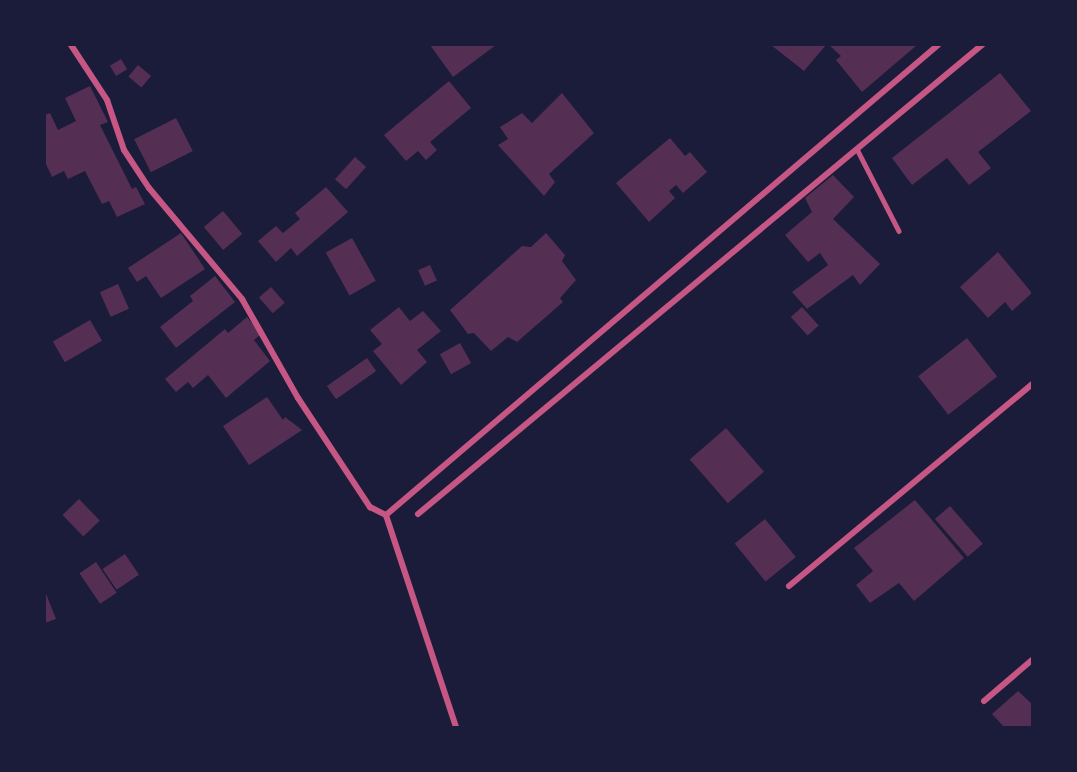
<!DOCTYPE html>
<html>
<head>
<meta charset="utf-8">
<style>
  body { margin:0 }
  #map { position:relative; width:1077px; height:772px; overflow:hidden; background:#1b1b3a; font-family:"Roboto Condensed",sans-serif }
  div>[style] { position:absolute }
  .building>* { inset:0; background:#542f53; transform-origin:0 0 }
  .service>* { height:4.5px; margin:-2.25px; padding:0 2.25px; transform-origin:2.25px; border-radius:2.25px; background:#c65784 }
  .minor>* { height:6px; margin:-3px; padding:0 3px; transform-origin:3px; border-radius:3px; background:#c65784 }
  span { translate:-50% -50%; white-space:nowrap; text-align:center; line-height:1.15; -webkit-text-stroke:6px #1b1b3a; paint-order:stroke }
  .frame { position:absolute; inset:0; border:46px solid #1b1b3a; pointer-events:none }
</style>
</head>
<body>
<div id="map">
  <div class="building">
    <i style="clip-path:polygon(430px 45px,496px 45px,453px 77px)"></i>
    <i style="clip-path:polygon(771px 45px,826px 45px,804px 71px)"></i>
    <i style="clip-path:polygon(829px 45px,917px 45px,862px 92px,836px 60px,841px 56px)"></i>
    <i style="left:121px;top:59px;width:12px;height:13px;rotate:59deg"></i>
    <i style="left:138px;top:65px;width:17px;height:15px;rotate:40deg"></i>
    <i style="clip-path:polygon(1000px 73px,1031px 111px,978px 152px,991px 168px,969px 185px,947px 158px,912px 185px,892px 158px)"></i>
    <i style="clip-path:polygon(449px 81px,471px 108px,430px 142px,437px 150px,426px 160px,418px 151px,406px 161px,384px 135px)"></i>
    <i style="clip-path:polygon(90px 86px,108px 122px,100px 125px,132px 189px,136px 187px,145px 204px,117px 217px,109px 201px,102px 204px,85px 171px,68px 179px,64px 171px,52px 177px,45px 162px,45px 115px,50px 113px,58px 130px,76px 121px,65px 98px)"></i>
    <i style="clip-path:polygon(562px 93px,594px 133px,549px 174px,555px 182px,544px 196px,498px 145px,508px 139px,500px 127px,522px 113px,532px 123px)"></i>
    <i style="left:176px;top:118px;width:37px;height:47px;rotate:63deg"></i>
    <i style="clip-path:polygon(670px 138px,685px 156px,690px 152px,707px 172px,683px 193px,676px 185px,669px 191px,675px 198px,649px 222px,616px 183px)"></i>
    <i style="left:355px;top:157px;width:15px;height:30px;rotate:42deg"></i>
    <i style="clip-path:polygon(833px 175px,854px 197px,833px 219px,880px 264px,860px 285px,853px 275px,807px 309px,792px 292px,828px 265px,820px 253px,808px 262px,785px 235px,812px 212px,805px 198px)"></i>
    <i style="clip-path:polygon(326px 187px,348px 212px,297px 256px,291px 248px,276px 262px,258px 241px,276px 226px,283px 233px,300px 219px,295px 213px)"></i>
    <i style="left:223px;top:211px;width:30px;height:25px;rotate:50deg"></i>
    <i style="clip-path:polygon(181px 233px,205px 269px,161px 298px,146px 276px,137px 282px,128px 268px)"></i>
    <i style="clip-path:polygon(546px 233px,565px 255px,562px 261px,576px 280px,560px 298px,563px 302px,517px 342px,508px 337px,491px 351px,474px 333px,468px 334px,450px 310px,522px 246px,531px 247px)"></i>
    <i style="left:352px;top:238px;width:49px;height:30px;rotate:61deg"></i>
    <i style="clip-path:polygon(998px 252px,1032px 293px,1012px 311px,1005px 302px,988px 318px,960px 287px)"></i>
    <i style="left:430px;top:265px;width:17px;height:13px;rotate:66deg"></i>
    <i style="clip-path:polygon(215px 276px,235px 302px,176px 348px,160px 327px,193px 301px,190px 296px)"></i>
    <i style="left:118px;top:284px;width:27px;height:20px;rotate:66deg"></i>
    <i style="left:271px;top:287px;width:21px;height:16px;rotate:49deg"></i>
    <i style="clip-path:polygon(399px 307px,410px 321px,423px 311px,441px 331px,417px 350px,427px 362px,401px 385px,373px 351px,382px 344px,370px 330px)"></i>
    <i style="left:802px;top:307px;width:25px;height:15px;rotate:48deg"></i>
    <i style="clip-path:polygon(247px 317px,261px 334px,254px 340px,270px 361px,226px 398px,208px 375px,193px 388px,188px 382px,176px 392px,165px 379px,225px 329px,228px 333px)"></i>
    <i style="left:90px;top:320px;width:24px;height:43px;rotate:60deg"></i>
    <i style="left:967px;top:338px;width:49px;height:62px;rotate:52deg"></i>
    <i style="left:460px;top:343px;width:23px;height:23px;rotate:61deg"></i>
    <i style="left:367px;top:358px;width:16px;height:49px;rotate:55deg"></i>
    <i style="clip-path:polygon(267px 397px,283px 420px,285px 417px,302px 430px,249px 465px,223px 426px)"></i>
    <i style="left:726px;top:428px;width:58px;height:48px;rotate:49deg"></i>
    <i style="left:79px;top:499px;width:30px;height:23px;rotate:46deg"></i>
    <i style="clip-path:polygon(915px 500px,964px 558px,914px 601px,899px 583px,870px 603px,856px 585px,873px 571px,854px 548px)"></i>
    <i style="left:950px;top:506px;width:50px;height:20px;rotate:49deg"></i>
    <i style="left:765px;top:519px;width:49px;height:39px;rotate:51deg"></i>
    <i style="left:125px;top:554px;width:25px;height:27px;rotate:56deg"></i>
    <i style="left:96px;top:562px;width:37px;height:20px;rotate:56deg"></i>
    <i style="clip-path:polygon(45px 591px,56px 619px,45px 623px)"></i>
    <i style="clip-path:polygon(1018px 691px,1032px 704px,1032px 727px,1004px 727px,992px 714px)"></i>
  </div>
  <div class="service">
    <i style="left:857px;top:149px;width:92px;rotate:62.9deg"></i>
  </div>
  <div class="minor">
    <i style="left:71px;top:45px;width:66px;rotate:56.8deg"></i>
    <i style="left:107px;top:100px;width:53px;rotate:71.2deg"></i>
    <i style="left:124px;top:150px;width:45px;rotate:56.7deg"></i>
    <i style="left:149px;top:188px;width:145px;rotate:50deg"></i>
    <i style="left:242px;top:299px;width:114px;rotate:60.5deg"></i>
    <i style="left:298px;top:398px;width:131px;rotate:56.6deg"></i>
    <i style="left:370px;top:507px;width:18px;rotate:27deg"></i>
    <i style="left:418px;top:514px;width:734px;rotate:-39.75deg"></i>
    <i style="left:789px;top:586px;width:316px;rotate:-39.7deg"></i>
    <i style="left:984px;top:701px;width:63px;rotate:-40.5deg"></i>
    <i style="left:456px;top:727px;width:223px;rotate:-108.3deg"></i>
    <i style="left:386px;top:515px;width:725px;rotate:-40.41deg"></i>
  </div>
  <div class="frame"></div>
</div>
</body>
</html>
